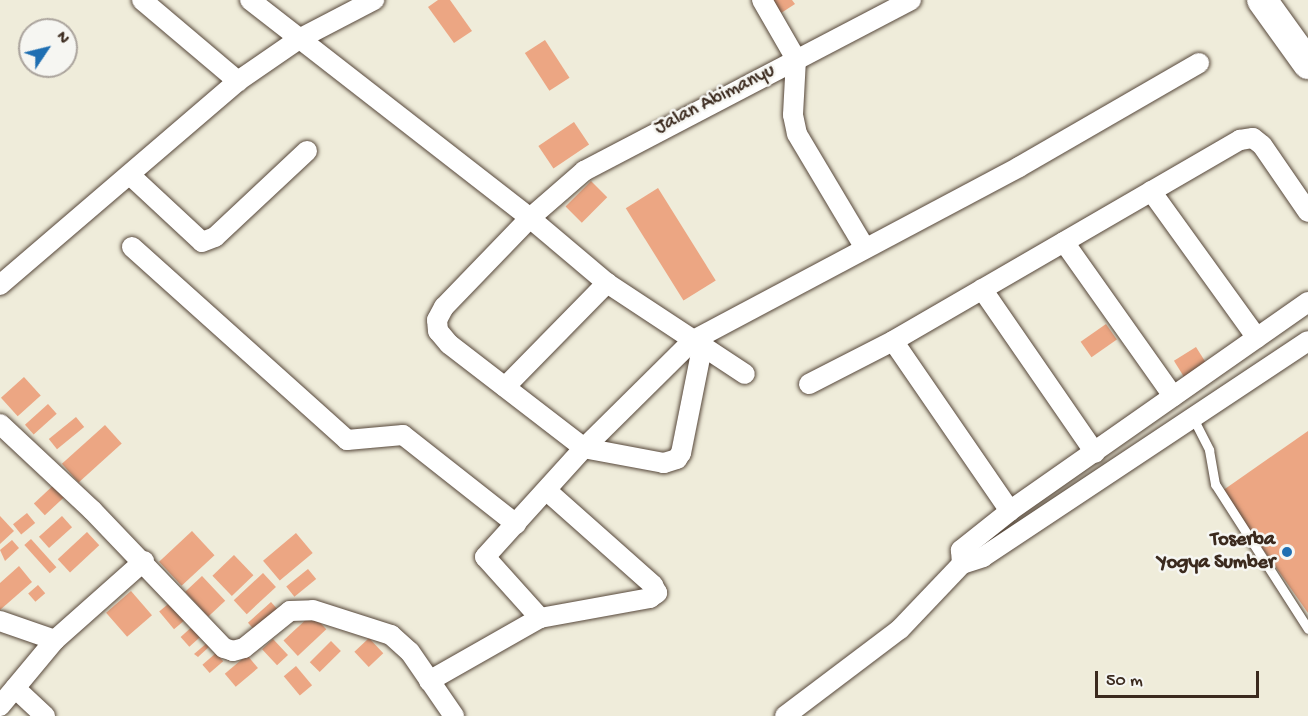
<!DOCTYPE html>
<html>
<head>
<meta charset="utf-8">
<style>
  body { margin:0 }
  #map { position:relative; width:1308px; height:716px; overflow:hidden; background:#efecda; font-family:"Gochi Hand",sans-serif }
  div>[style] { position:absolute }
  .building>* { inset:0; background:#eca683; transform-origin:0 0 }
  .roads { filter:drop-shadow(0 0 2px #56473a) drop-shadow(0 0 2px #56473a) }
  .service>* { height:9px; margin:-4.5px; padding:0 4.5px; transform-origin:4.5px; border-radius:4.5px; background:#fff }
  .minor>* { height:20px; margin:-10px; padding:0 10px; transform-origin:10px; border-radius:10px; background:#fff }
  .primary>* { height:30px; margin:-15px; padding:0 15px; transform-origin:15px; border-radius:15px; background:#fff }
  .dots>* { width:16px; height:16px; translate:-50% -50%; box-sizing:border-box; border:3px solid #f6f6f2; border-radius:50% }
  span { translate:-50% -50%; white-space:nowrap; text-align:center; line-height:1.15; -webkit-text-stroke:5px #f6f6f2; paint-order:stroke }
  .street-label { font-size:20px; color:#3b2a1e }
  .poi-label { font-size:20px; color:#3b2a1e; font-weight:700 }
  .right { translate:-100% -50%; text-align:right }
  .north { position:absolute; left:18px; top:18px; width:60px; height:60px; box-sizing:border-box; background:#f6f6f2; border:2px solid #aba49d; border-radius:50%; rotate:55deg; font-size:16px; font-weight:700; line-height:24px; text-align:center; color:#3b2a1e }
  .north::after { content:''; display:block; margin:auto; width:21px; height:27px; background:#1f6fb2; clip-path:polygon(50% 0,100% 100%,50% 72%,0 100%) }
  .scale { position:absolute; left:1095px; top:671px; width:164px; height:27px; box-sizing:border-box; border:3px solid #3b2a1e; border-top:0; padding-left:8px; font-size:18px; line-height:21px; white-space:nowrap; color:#3b2a1e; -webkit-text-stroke:4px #f6f6f2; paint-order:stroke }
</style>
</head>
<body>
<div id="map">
  <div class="building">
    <i style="clip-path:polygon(438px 0,450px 0,472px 31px,454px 43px,428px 7px)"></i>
    <i style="clip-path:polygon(769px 0,792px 0,795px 4px,778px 15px)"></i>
    <i style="left:545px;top:40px;width:45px;height:24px;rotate:57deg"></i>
    <i style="left:574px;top:122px;width:27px;height:43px;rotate:56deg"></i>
    <i style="left:591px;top:181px;width:23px;height:36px;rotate:45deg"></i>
    <i style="left:658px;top:188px;width:109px;height:38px;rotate:58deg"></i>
    <i style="left:1106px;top:324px;width:19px;height:31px;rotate:55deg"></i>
    <i style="left:1196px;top:347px;width:19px;height:26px;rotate:58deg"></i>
    <i style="left:24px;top:377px;width:25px;height:31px;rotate:48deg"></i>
    <i style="left:48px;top:404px;width:13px;height:31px;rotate:48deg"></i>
    <i style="left:76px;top:417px;width:13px;height:35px;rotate:51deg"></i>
    <i style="left:105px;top:425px;width:25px;height:58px;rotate:48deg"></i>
    <i style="clip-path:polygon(1308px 431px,1308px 613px,1222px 491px)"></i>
    <i style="left:58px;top:481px;width:16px;height:33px;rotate:47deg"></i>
    <i style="left:27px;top:513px;width:13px;height:18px;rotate:51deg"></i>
    <i style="clip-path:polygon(0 516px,14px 531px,0 544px)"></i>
    <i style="left:62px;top:516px;width:15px;height:31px;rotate:48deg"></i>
    <i style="left:192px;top:531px;width:33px;height:45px;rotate:47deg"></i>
    <i style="left:87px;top:532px;width:18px;height:40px;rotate:47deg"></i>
    <i style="left:296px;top:533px;width:26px;height:43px;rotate:50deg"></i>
    <i style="left:31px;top:539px;width:38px;height:9px;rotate:48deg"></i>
    <i style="clip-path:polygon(12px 540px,19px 548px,5px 561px,0 550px)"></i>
    <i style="left:234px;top:555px;width:28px;height:30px;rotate:46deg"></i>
    <i style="clip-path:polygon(19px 566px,32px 582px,0 610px,0 583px)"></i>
    <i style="left:308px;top:569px;width:13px;height:28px;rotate:51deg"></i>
    <i style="left:263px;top:573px;width:19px;height:40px;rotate:47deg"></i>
    <i style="left:202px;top:576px;width:34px;height:23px;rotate:47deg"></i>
    <i style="left:38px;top:585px;width:11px;height:13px;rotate:49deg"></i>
    <i style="left:131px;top:591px;width:32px;height:33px;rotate:49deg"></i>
    <i style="left:173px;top:600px;width:23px;height:18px;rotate:50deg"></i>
    <i style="left:271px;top:602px;width:12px;height:31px;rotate:48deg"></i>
    <i style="left:312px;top:614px;width:21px;height:39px;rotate:47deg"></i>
    <i style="left:194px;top:625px;width:13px;height:18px;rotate:48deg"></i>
    <i style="left:369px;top:638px;width:21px;height:20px;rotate:47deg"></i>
    <i style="left:273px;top:639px;width:22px;height:15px;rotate:47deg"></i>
    <i style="left:331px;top:641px;width:14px;height:30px;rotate:45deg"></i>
    <i style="clip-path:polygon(207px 643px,210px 646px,198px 657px,194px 654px)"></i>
    <i style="left:216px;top:653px;width:11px;height:18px;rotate:49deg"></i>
    <i style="left:247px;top:655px;width:17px;height:29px;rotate:50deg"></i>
    <i style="left:296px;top:666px;width:25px;height:16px;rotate:50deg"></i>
  </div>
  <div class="roads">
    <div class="service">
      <i style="left:1193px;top:418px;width:36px;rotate:63deg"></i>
      <i style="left:1209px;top:450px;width:35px;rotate:80deg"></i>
      <i style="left:1215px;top:484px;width:172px;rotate:57.3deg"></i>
    </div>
    <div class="minor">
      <i style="left:142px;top:0;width:126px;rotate:40.2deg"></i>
      <i style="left:250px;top:0;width:355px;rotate:37.9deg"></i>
      <i style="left:530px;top:218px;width:101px;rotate:40.2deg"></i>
      <i style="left:607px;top:283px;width:165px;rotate:33.4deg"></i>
      <i style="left:762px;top:0;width:68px;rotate:60deg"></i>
      <i style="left:796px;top:59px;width:56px;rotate:93.1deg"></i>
      <i style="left:793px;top:115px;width:19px;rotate:78deg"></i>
      <i style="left:797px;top:134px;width:133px;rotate:59.2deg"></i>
      <i style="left:130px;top:175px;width:98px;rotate:42.9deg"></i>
      <i style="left:202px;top:242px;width:14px;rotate:-21deg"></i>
      <i style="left:215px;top:237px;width:126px;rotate:-43.1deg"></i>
      <i style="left:1151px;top:191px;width:181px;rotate:54.2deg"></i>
      <i style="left:1064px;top:242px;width:189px;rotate:54.7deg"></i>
      <i style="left:132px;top:247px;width:289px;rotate:41.9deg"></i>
      <i style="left:347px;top:440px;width:56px;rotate:-5.1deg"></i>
      <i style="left:403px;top:435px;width:144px;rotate:38.2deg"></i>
      <i style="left:0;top:285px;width:313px;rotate:-40.6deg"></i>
      <i style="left:238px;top:81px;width:74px;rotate:-34.5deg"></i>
      <i style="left:299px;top:39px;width:85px;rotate:-27.5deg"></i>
      <i style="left:982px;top:289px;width:199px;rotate:55.4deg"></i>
      <i style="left:1308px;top:302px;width:364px;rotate:145deg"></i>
      <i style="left:1010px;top:511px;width:63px;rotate:141.5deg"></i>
      <i style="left:961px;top:550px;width:14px;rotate:86deg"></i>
      <i style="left:962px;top:564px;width:22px;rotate:-18deg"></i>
      <i style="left:983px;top:557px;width:390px;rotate:-33.6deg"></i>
      <i style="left:702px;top:348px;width:107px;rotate:101.3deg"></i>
      <i style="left:681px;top:453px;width:7px;rotate:124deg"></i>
      <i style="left:677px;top:459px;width:14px;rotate:163deg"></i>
      <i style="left:664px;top:463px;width:81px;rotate:-169.4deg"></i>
      <i style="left:584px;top:448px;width:170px;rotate:-142.4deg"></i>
      <i style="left:449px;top:344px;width:17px;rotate:-130deg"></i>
      <i style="left:438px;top:331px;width:11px;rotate:-95deg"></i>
      <i style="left:437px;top:320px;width:15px;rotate:-62deg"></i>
      <i style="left:444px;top:307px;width:124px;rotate:-46deg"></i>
      <i style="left:530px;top:218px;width:72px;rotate:-41deg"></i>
      <i style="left:584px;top:171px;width:369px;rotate:-27.6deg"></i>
      <i style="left:809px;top:384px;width:94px;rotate:-27.1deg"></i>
      <i style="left:505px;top:387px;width:146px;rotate:-45.6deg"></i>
      <i style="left:0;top:424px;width:126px;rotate:43.1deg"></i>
      <i style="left:92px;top:510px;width:191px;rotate:46.3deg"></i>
      <i style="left:224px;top:648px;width:9px;rotate:18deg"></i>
      <i style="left:233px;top:651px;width:11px;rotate:-15deg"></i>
      <i style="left:244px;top:648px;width:59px;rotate:-38.8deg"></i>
      <i style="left:290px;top:611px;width:23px;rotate:-2deg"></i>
      <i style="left:313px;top:610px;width:82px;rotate:17.8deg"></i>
      <i style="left:391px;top:635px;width:25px;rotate:42deg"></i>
      <i style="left:410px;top:652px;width:78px;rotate:55.5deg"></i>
      <i style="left:1010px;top:511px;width:206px;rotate:-124.5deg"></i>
      <i style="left:893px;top:341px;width:401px;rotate:-30.1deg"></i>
      <i style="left:1240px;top:140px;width:13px;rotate:-9deg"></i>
      <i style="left:1253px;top:138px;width:11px;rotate:38deg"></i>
      <i style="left:1262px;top:145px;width:81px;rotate:55.5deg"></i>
      <i style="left:540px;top:618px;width:82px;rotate:-132deg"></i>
      <i style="left:485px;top:557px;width:147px;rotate:-47.8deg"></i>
      <i style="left:584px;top:448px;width:152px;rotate:-44.7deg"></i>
      <i style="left:692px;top:341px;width:370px;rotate:-28deg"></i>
      <i style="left:1019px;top:167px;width:208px;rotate:-30deg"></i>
      <i style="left:0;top:621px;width:58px;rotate:19.1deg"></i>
      <i style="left:429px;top:681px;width:128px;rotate:-29.6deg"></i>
      <i style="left:540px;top:618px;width:112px;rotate:-10.3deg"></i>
      <i style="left:650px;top:598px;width:9px;rotate:-36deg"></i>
      <i style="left:657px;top:593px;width:9px;rotate:-117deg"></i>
      <i style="left:653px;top:585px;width:142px;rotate:-138.4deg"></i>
      <i style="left:15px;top:688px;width:41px;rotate:43deg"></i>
      <i style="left:0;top:706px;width:86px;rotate:-50.2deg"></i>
      <i style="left:55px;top:640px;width:119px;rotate:-41.6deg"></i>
      <i style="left:785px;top:716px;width:144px;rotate:-37.1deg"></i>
      <i style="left:900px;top:629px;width:90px;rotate:-46.4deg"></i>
    </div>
    <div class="primary">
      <i style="left:1262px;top:0;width:79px;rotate:54.3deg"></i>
    </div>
  </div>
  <div class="dots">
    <i style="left:1287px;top:552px;background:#1f6fb2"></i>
  </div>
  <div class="street-label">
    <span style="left:715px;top:100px;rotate:-27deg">Jalan Abimanyu</span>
  </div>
  <div class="poi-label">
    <span class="right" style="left:1275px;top:552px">Toserba<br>Yogya Sumber</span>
  </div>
  <div class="north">N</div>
  <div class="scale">50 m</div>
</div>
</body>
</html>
